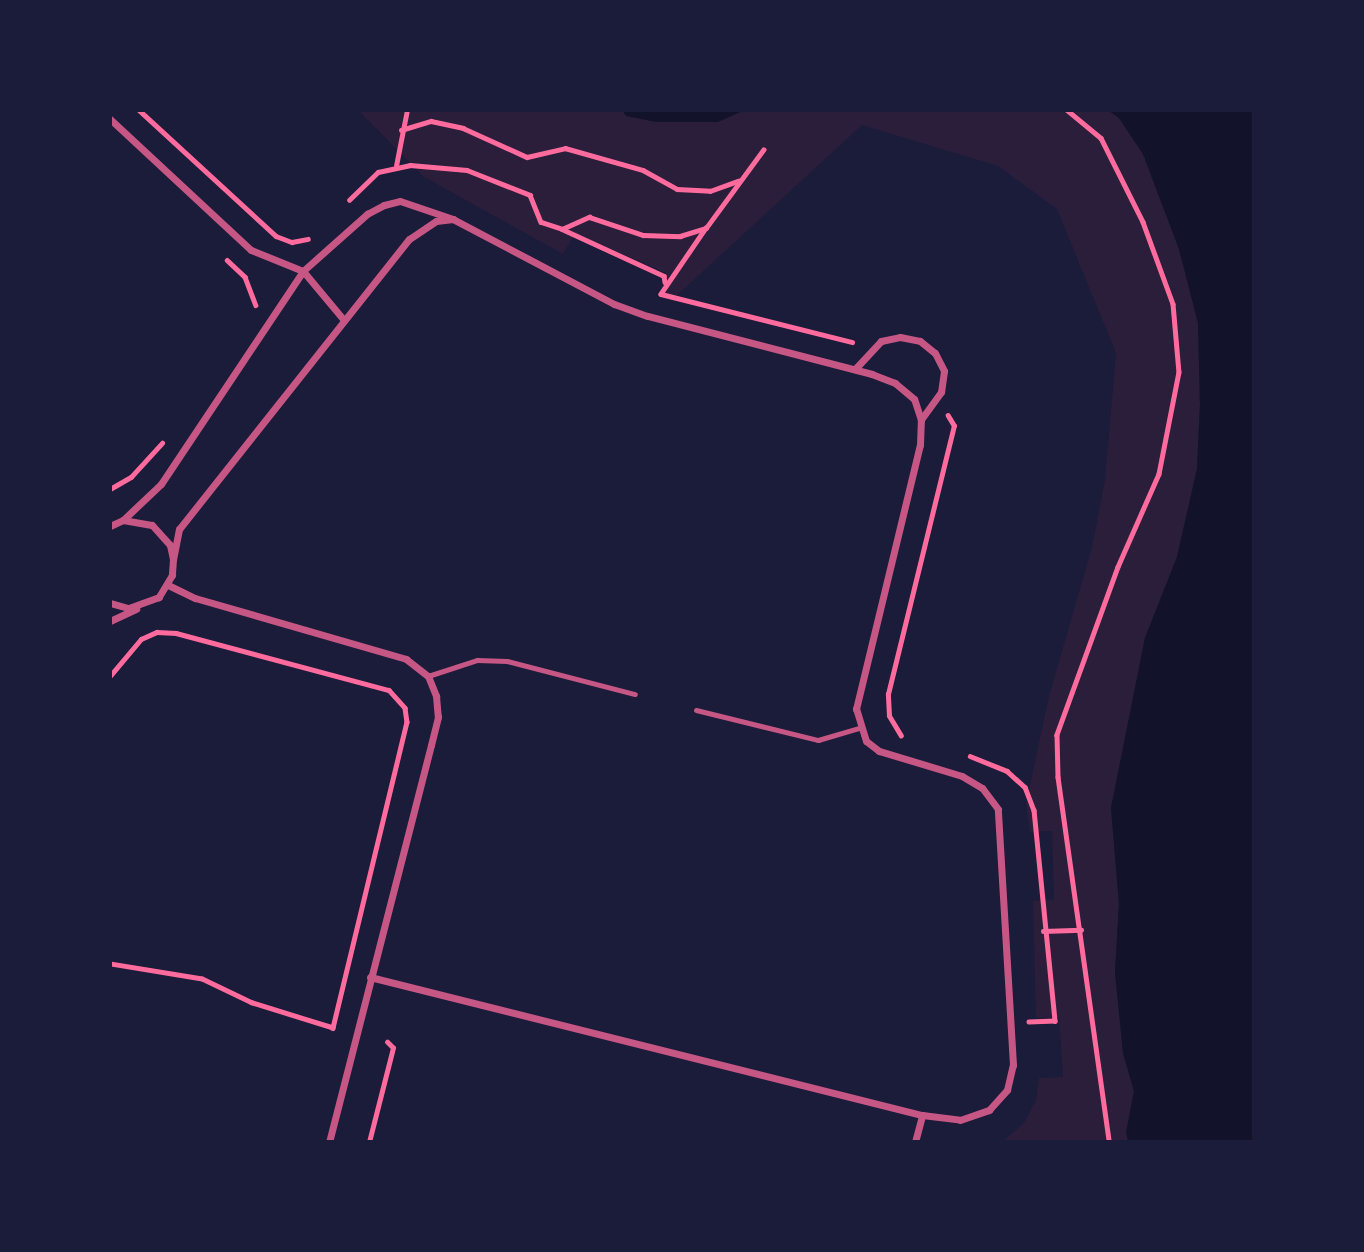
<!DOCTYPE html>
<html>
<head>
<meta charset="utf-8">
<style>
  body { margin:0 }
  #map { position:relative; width:1364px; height:1252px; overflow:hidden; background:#1b1b3a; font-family:Literata,serif }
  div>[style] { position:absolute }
  .green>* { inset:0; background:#2a1e3b }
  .water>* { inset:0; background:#12122b }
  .path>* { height:4.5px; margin:-2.25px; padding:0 2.25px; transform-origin:2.25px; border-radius:2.25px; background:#ff6b9d }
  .service>* { height:5px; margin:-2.5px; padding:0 2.5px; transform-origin:2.5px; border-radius:2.5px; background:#c65784 }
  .minor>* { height:7px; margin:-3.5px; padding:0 3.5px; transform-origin:3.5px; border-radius:3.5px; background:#c65784 }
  span { translate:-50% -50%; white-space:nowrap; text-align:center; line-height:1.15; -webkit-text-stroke:6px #1b1b3a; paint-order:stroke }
  .frame { position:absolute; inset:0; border:112px solid #1b1b3a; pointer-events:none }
</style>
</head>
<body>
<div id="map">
  <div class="green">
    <i style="clip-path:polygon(358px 110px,1108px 110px,1119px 118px,1143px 154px,1179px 249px,1198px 323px,1200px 404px,1197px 469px,1177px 557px,1145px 638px,1111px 808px,1119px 904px,1115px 972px,1123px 1053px,1134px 1091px,1128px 1142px,1002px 1142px,1024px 1123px,1036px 1100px,1039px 1078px,1063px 1077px,1059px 1017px,1036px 1018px,1033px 901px,1054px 900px,1052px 831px,1030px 832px,1026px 804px,1049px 696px,1092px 547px,1105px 480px,1116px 353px,1057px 209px,998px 166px,862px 125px,673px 299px,659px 295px,666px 273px,575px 233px,563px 254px,424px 177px)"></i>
  </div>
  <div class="water">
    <i style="clip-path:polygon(622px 110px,745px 110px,718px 122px,656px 122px,626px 116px)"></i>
    <i style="clip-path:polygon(1108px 110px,1254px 110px,1254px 1142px,1128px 1142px,1126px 1132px,1134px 1091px,1123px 1053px,1115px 972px,1119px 904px,1111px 808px,1145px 638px,1177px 557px,1197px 469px,1200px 404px,1198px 323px,1179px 249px,1143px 154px,1119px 118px)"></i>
  </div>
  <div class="path">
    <i style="left:139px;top:110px;width:186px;rotate:42.6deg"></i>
    <i style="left:276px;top:236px;width:17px;rotate:21deg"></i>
    <i style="left:292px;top:242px;width:16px;rotate:-11deg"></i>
    <i style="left:1067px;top:110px;width:44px;rotate:39.5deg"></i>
    <i style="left:1101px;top:138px;width:94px;rotate:63.4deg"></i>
    <i style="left:1143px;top:222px;width:87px;rotate:69.9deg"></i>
    <i style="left:1173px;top:304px;width:68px;rotate:85deg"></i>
    <i style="left:1179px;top:372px;width:104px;rotate:101.1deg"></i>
    <i style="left:1159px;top:474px;width:102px;rotate:113.8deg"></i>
    <i style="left:1118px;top:567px;width:179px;rotate:110deg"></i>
    <i style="left:1057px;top:735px;width:42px;rotate:88.6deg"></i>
    <i style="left:1058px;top:777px;width:369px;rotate:82deg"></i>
    <i style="left:401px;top:130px;width:31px;rotate:-17deg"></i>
    <i style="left:431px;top:121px;width:33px;rotate:12deg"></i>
    <i style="left:463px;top:128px;width:70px;rotate:24.4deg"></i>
    <i style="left:527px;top:157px;width:39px;rotate:-13deg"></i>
    <i style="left:565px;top:148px;width:81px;rotate:15.8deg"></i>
    <i style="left:643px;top:170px;width:39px;rotate:29deg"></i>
    <i style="left:677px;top:189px;width:33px;rotate:3deg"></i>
    <i style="left:710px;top:191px;width:30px;rotate:-20deg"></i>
    <i style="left:396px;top:166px;width:57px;rotate:-78.9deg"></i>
    <i style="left:349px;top:200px;width:40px;rotate:-44deg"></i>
    <i style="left:378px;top:172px;width:33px;rotate:-12deg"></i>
    <i style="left:410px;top:165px;width:57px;rotate:5deg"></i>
    <i style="left:467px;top:170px;width:68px;rotate:21.6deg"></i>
    <i style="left:530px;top:195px;width:29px;rotate:68deg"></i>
    <i style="left:541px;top:222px;width:22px;rotate:18deg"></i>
    <i style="left:562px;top:229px;width:30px;rotate:-24deg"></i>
    <i style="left:589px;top:217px;width:57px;rotate:18.4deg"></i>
    <i style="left:643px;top:235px;width:37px;rotate:2deg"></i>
    <i style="left:680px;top:236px;width:27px;rotate:-17deg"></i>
    <i style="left:706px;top:228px;width:80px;rotate:124.3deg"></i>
    <i style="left:661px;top:294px;width:197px;rotate:14.1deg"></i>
    <i style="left:706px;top:228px;width:97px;rotate:-53.8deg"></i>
    <i style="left:562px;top:229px;width:112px;rotate:24.7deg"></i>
    <i style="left:664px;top:276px;width:6px;rotate:81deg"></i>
    <i style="left:227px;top:260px;width:25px;rotate:43deg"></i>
    <i style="left:245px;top:277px;width:30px;rotate:69deg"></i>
    <i style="left:110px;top:489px;width:24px;rotate:-30deg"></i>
    <i style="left:131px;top:477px;width:46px;rotate:-47.6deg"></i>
    <i style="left:110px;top:676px;width:48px;rotate:-50deg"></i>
    <i style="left:141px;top:639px;width:17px;rotate:-24deg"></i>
    <i style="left:157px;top:632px;width:19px;rotate:3deg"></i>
    <i style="left:176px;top:633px;width:220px;rotate:15deg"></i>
    <i style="left:389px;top:690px;width:24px;rotate:48deg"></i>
    <i style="left:405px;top:708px;width:14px;rotate:82deg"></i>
    <i style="left:407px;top:722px;width:315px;rotate:103.6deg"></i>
    <i style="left:333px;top:1028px;width:85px;rotate:-162.8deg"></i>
    <i style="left:252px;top:1003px;width:55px;rotate:-154.4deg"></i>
    <i style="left:202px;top:979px;width:93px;rotate:-170.7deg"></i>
    <i style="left:901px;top:736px;width:23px;rotate:-121deg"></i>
    <i style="left:889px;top:716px;width:22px;rotate:-93deg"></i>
    <i style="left:888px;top:694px;width:276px;rotate:-76.2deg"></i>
    <i style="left:954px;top:426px;width:12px;rotate:-121deg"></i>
    <i style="left:970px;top:756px;width:40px;rotate:22deg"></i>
    <i style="left:1007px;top:771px;width:24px;rotate:42deg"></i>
    <i style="left:1025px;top:787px;width:25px;rotate:69deg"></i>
    <i style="left:1034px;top:810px;width:212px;rotate:84.3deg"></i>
    <i style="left:1055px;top:1021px;width:26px;rotate:178deg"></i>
    <i style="left:1043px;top:931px;width:38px;rotate:-2deg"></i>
    <i style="left:369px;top:1142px;width:97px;rotate:-75.7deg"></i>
    <i style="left:393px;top:1048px;width:8px;rotate:-135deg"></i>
  </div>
  <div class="service">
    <i style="left:428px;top:676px;width:52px;rotate:-18.1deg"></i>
    <i style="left:477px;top:660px;width:30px;rotate:2deg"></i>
    <i style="left:507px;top:661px;width:132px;rotate:14.5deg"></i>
    <i style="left:696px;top:710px;width:126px;rotate:13.8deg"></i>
    <i style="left:818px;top:740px;width:43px;rotate:-16.3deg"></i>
  </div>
  <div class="minor">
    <i style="left:110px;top:119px;width:192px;rotate:42.9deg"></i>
    <i style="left:251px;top:250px;width:56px;rotate:22deg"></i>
    <i style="left:303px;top:271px;width:62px;rotate:50.2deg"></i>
    <i style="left:855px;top:369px;width:38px;rotate:-47deg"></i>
    <i style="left:881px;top:341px;width:19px;rotate:-12deg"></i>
    <i style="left:900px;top:337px;width:20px;rotate:11deg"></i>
    <i style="left:920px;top:341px;width:19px;rotate:39deg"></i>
    <i style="left:935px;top:353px;width:20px;rotate:63deg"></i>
    <i style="left:944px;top:371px;width:21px;rotate:98deg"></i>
    <i style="left:941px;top:392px;width:34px;rotate:126deg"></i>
    <i style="left:123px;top:520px;width:52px;rotate:-43.5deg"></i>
    <i style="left:161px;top:484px;width:256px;rotate:-56.3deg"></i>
    <i style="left:303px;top:271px;width:86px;rotate:-41.7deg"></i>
    <i style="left:367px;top:214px;width:19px;rotate:-28deg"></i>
    <i style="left:384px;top:205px;width:16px;rotate:-14deg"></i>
    <i style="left:400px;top:201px;width:56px;rotate:18.8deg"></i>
    <i style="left:453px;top:219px;width:17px;rotate:173deg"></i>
    <i style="left:436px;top:221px;width:32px;rotate:146deg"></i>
    <i style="left:409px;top:239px;width:370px;rotate:128.4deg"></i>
    <i style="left:179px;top:529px;width:31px;rotate:101deg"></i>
    <i style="left:110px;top:526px;width:14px;rotate:-25deg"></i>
    <i style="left:123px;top:520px;width:29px;rotate:10deg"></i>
    <i style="left:152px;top:525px;width:27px;rotate:48deg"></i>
    <i style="left:170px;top:545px;width:14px;rotate:78deg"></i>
    <i style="left:173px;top:559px;width:16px;rotate:94deg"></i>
    <i style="left:172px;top:575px;width:26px;rotate:121deg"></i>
    <i style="left:159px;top:597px;width:33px;rotate:160deg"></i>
    <i style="left:128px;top:608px;width:19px;rotate:-164deg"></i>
    <i style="left:168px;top:585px;width:30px;rotate:26deg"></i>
    <i style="left:195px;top:598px;width:220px;rotate:16.1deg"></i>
    <i style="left:406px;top:659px;width:28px;rotate:38deg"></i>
    <i style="left:428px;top:676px;width:22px;rotate:68deg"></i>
    <i style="left:436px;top:696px;width:21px;rotate:85deg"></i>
    <i style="left:438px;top:717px;width:29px;rotate:104deg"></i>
    <i style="left:431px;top:745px;width:410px;rotate:104.4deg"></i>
    <i style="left:110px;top:621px;width:29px;rotate:-25deg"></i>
    <i style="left:370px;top:977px;width:569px;rotate:14.04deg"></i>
    <i style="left:922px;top:1115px;width:38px;rotate:7deg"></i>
    <i style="left:960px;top:1120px;width:31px;rotate:-19deg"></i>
    <i style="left:989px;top:1110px;width:27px;rotate:-48deg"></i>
    <i style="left:1007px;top:1090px;width:26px;rotate:-77deg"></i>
    <i style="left:1013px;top:1065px;width:256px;rotate:-93.4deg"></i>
    <i style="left:998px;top:809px;width:26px;rotate:-127deg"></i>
    <i style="left:982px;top:788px;width:23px;rotate:-149deg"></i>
    <i style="left:962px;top:776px;width:87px;rotate:-163.2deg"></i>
    <i style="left:879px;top:751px;width:16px;rotate:-142deg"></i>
    <i style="left:866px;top:741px;width:34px;rotate:-107deg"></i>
    <i style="left:856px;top:709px;width:272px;rotate:-76.4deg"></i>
    <i style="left:920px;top:445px;width:25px;rotate:-88deg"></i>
    <i style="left:921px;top:420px;width:22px;rotate:-108deg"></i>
    <i style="left:914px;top:399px;width:25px;rotate:-140deg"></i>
    <i style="left:895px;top:383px;width:25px;rotate:-159deg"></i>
    <i style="left:872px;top:374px;width:232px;rotate:-165.5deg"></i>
    <i style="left:647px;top:316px;width:35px;rotate:-160deg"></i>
    <i style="left:614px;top:304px;width:182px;rotate:-152.2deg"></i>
    <i style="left:915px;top:1142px;width:28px;rotate:-75deg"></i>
  </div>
  <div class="frame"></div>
</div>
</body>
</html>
